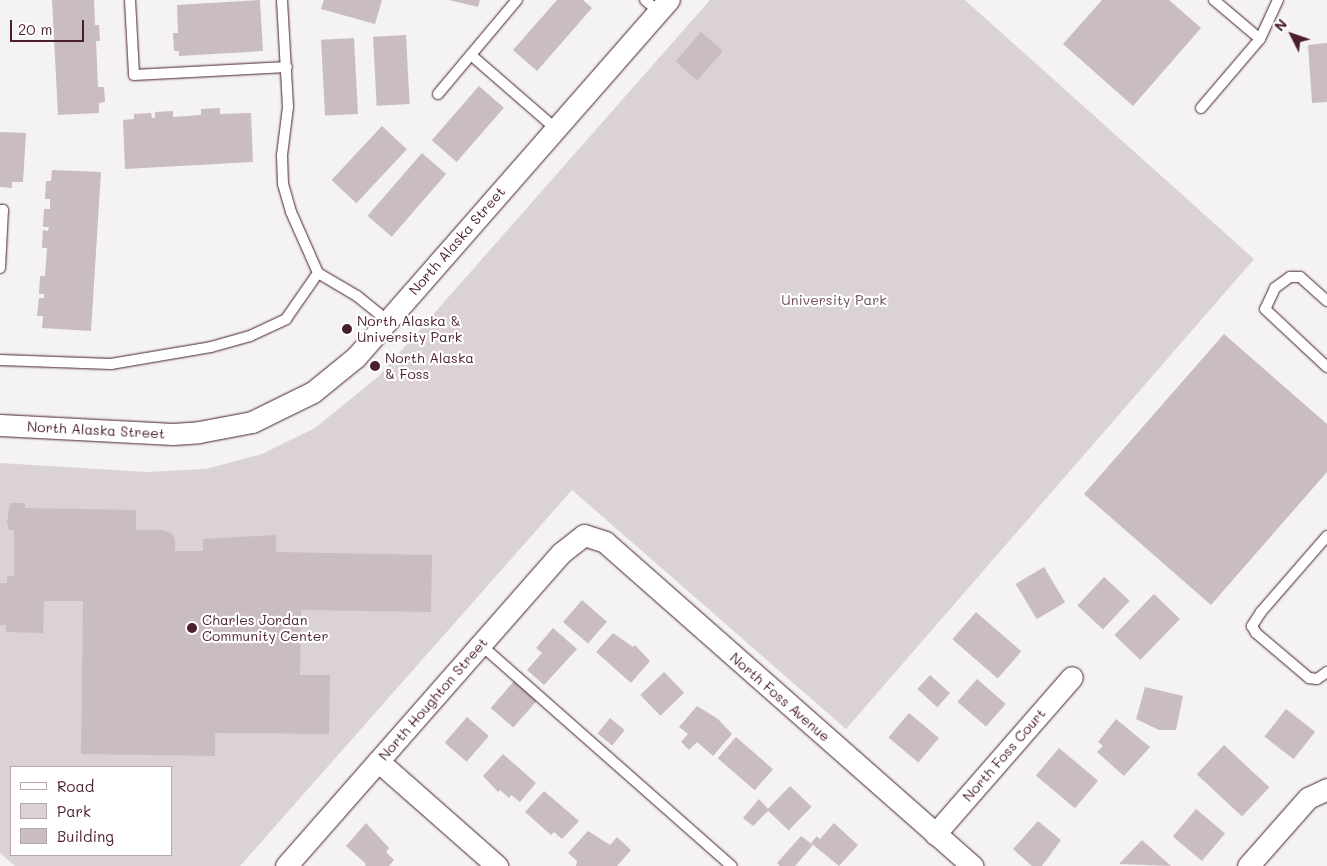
<!DOCTYPE html>
<html>
<head>
<meta charset="utf-8">
<style>
  body { margin:0 }
  #map { position:relative; width:1327px; height:866px; overflow:hidden; background:#f4f2f2; font-family:Mali,sans-serif }
  div>[style] { position:absolute }
  .green>* { inset:0; background:#dbd2d5 }
  .building>* { inset:0; background:#cabdc1; transform-origin:0 0 }
  .roads { filter:drop-shadow(0 0 1px #4a1f2b) drop-shadow(0 0 1px #4a1f2b) }
  .service>* { height:10px; margin:-5px; padding:0 5px; transform-origin:5px; border-radius:5px; background:#fff }
  .minor>* { height:21px; margin:-10.5px; padding:0 10.5px; transform-origin:10.5px; border-radius:10.5px; background:#fff }
  .dots>* { width:14px; height:14px; translate:-50% -50%; box-sizing:border-box; border:2px solid #fff; border-radius:50% }
  span { translate:-50% -50%; white-space:nowrap; text-align:center; line-height:1.15; -webkit-text-stroke:4.5px #fff; paint-order:stroke }
  .street-label { font-size:14px; color:#4a1f2b }
  .park-label { font-size:14px; color:#6e4c56 }
  .poi-label { font-size:14px; color:#4a1f2b }
  .left { translate:0 -50%; text-align:left }
  .legend { position:absolute; left:10px; top:766px; width:162px; height:90px; box-sizing:border-box; background:#fff; border:1px solid #b7a5aa; margin:0; padding:6px 9px; list-style:none; font-size:15px; color:#4a1f2b }
  .legend li { display:flex; align-items:center; gap:10px; height:25px }
  .legend b { width:25px; border:1px solid #b7a5aa }
  .north { position:absolute; left:1267px; top:10px; width:50px; height:50px; -webkit-text-stroke:4px #fff; paint-order:stroke; rotate:311deg; font-size:14px; font-weight:700; line-height:20px; text-align:center; color:#4a1f2b }
  .north::after { content:''; display:block; margin:auto; width:18px; height:22px; background:#4a1f2b; clip-path:polygon(50% 0,100% 100%,50% 72%,0 100%) }
  .scale { position:absolute; left:10px; top:20px; width:74px; height:22px; box-sizing:border-box; border:2px solid #4a1f2b; border-top:0; padding-left:6px; font-size:15px; line-height:18px; white-space:nowrap; color:#4a1f2b; -webkit-text-stroke:4px #fff; paint-order:stroke }
</style>
</head>
<body>
<div id="map">
  <div class="green">
    <i style="clip-path:polygon(evenodd,710px 0,965px 0,1254px 259px,846px 729px,572px 490px,240px 866px,15px 866px,0 853px,0 463px,147px 472px,206px 469px,262px 454px,315px 428px,379px 376px,710px 0,11px 767px,171px 767px,171px 855px,11px 855px,11px 767px)"></i>
  </div>
  <div class="building">
    <i style="clip-path:polygon(52px 0,94px 0,95px 25px,99px 25px,100px 41px,96px 41px,98px 87px,104px 87px,105px 102px,99px 103px,99px 113px,58px 115px)"></i>
    <i style="clip-path:polygon(260px 0,263px 51px,179px 56px,179px 51px,174px 51px,173px 33px,178px 33px,177px 5px)"></i>
    <i style="clip-path:polygon(324px 0,382px 0,375px 24px,321px 9px)"></i>
    <i style="clip-path:polygon(449px 0,480px 0,478px 7px)"></i>
    <i style="clip-path:polygon(557px 0,583px 0,592px 8px,537px 71px,513px 50px)"></i>
    <i style="clip-path:polygon(1102px 0,1169px 0,1201px 28px,1133px 106px,1063px 44px)"></i>
    <i style="left:701px;top:32px;width:29px;height:39px;rotate:41deg"></i>
    <i style="left:406px;top:35px;width:69px;height:33px;rotate:87deg"></i>
    <i style="left:354px;top:38px;width:76px;height:33px;rotate:87deg"></i>
    <i style="clip-path:polygon(1327px 43px,1327px 102px,1312px 103px,1308px 45px)"></i>
    <i style="left:479px;top:86px;width:33px;height:72px;rotate:41deg"></i>
    <i style="clip-path:polygon(220px 108px,220px 114px,251px 113px,253px 162px,125px 169px,123px 120px,134px 119px,134px 114px,151px 113px,152px 118px,155px 118px,155px 112px,173px 111px,173px 117px,201px 115px,201px 109px)"></i>
    <i style="left:382px;top:126px;width:34px;height:74px;rotate:43deg"></i>
    <i style="clip-path:polygon(0 132px,26px 133px,23px 182px,12px 182px,12px 188px,0 187px)"></i>
    <i style="left:422px;top:153px;width:32px;height:83px;rotate:41deg"></i>
    <i style="clip-path:polygon(52px 170px,101px 172px,91px 331px,42px 328px,43px 316px,37px 316px,39px 298px,44px 298px,44px 294px,39px 294px,40px 276px,45px 276px,47px 248px,42px 248px,43px 230px,48px 231px,49px 227px,43px 227px,44px 209px,50px 209px,50px 199px,45px 199px,46px 181px,51px 181px)"></i>
    <i style="clip-path:polygon(1224px 334px,1327px 424px,1327px 472px,1211px 605px,1084px 494px)"></i>
    <i style="clip-path:polygon(10px 503px,25px 503px,25px 508px,136px 510px,136px 530px,162px 530px,171px 533px,175px 539px,175px 551px,203px 551px,203px 539px,276px 535px,276px 552px,432px 555px,431px 612px,301px 610px,300px 675px,330px 675px,329px 734px,215px 733px,215px 756px,81px 754px,83px 601px,44px 601px,43px 633px,6px 632px,6px 625px,0 625px,0 583px,7px 583px,7px 576px,14px 576px,14px 530px,9px 530px,7px 522px)"></i>
    <i style="left:1044px;top:567px;width:41px;height:33px;rotate:59deg"></i>
    <i style="left:1104px;top:577px;width:35px;height:39px;rotate:43deg"></i>
    <i style="left:1154px;top:594px;width:36px;height:57px;rotate:44deg"></i>
    <i style="left:582px;top:600px;width:33px;height:29px;rotate:41deg"></i>
    <i style="left:976px;top:612px;width:60px;height:36px;rotate:41deg"></i>
    <i style="clip-path:polygon(553px 628px,577px 649px,544px 685px,527px 670px,542px 653px,536px 648px)"></i>
    <i style="clip-path:polygon(613px 633px,633px 647px,635px 645px,650px 661px,631px 683px,596px 652px)"></i>
    <i style="left:664px;top:672px;width:29px;height:33px;rotate:46deg"></i>
    <i style="left:930px;top:675px;width:27px;height:19px;rotate:42deg"></i>
    <i style="left:977px;top:679px;width:38px;height:30px;rotate:41deg"></i>
    <i style="left:515px;top:680px;width:30px;height:37px;rotate:41deg"></i>
    <i style="clip-path:polygon(1145px 687px,1183px 696px,1176px 730px,1159px 730px,1136px 719px)"></i>
    <i style="clip-path:polygon(697px 706px,718px 719px,732px 734px,713px 756px,697px 742px,689px 750px,681px 742px,688px 734px,679px 727px)"></i>
    <i style="left:1286px;top:709px;width:37px;height:35px;rotate:38deg"></i>
    <i style="left:909px;top:713px;width:39px;height:32px;rotate:40deg"></i>
    <i style="left:467px;top:717px;width:29px;height:34px;rotate:41deg"></i>
    <i style="left:610px;top:718px;width:19px;height:20px;rotate:39deg"></i>
    <i style="clip-path:polygon(1116px 719px,1150px 747px,1124px 776px,1097px 752px,1103px 746px,1098px 742px)"></i>
    <i style="left:736px;top:737px;width:49px;height:28px;rotate:41deg"></i>
    <i style="left:1224px;top:745px;width:62px;height:40px;rotate:43deg"></i>
    <i style="left:1059px;top:748px;width:51px;height:36px;rotate:40deg"></i>
    <i style="clip-path:polygon(503px 754px,536px 783px,520px 802px,511px 795px,509px 798px,500px 790px,498px 792px,483px 776px)"></i>
    <i style="left:790px;top:786px;width:30px;height:33px;rotate:44deg"></i>
    <i style="clip-path:polygon(544px 791px,579px 821px,562px 839px,554px 832px,551px 835px,525px 812px)"></i>
    <i style="clip-path:polygon(759px 799px,769px 810px,753px 826px,743px 818px)"></i>
    <i style="left:1196px;top:809px;width:38px;height:36px;rotate:40deg"></i>
    <i style="clip-path:polygon(1038px 821px,1061px 840px,1042px 866px,1032px 866px,1013px 849px)"></i>
    <i style="clip-path:polygon(366px 823px,389px 848px,386px 852px,394px 860px,389px 866px,365px 866px,366px 864px,346px 846px)"></i>
    <i style="clip-path:polygon(834px 823px,858px 845px,839px 866px,811px 843px,817px 836px,820px 839px)"></i>
    <i style="clip-path:polygon(588px 831px,610px 845px,617px 837px,631px 850px,617px 866px,576px 866px,577px 861px,568px 853px)"></i>
    <i style="clip-path:polygon(801px 836px,813px 845px,795px 866px,780px 866px,777px 863px)"></i>
    <i style="clip-path:polygon(1142px 840px,1171px 866px,1119px 864px)"></i>
  </div>
  <div class="roads">
    <div class="service">
      <i style="left:130px;top:0;width:75px;rotate:86.9deg"></i>
      <i style="left:134px;top:75px;width:153px;rotate:-3deg"></i>
      <i style="left:282px;top:0;width:107px;rotate:86.8deg"></i>
      <i style="left:288px;top:107px;width:48px;rotate:97.1deg"></i>
      <i style="left:282px;top:155px;width:29px;rotate:88deg"></i>
      <i style="left:283px;top:184px;width:29px;rotate:74deg"></i>
      <i style="left:291px;top:212px;width:67px;rotate:66.1deg"></i>
      <i style="left:318px;top:273px;width:45px;rotate:30.5deg"></i>
      <i style="left:357px;top:296px;width:38px;rotate:39deg"></i>
      <i style="left:645px;top:0;width:18px;rotate:41deg"></i>
      <i style="left:1214px;top:0;width:60px;rotate:40.3deg"></i>
      <i style="left:471px;top:55px;width:113px;rotate:41deg"></i>
      <i style="left:438px;top:94px;width:123px;rotate:-50deg"></i>
      <i style="left:1201px;top:108px;width:91px;rotate:-49.5deg"></i>
      <i style="left:1260px;top:39px;width:43px;rotate:-65.2deg"></i>
      <i style="left:0;top:210px;width:3px"></i>
      <i style="left:3px;top:210px;width:58px;rotate:93deg"></i>
      <i style="left:1327px;top:301px;width:36px;rotate:-138deg"></i>
      <i style="left:1300px;top:277px;width:10px;rotate:180deg"></i>
      <i style="left:1290px;top:277px;width:19px;rotate:144deg"></i>
      <i style="left:1275px;top:288px;width:23px;rotate:115deg"></i>
      <i style="left:1265px;top:309px;width:85px;rotate:43.1deg"></i>
      <i style="left:0;top:360px;width:111px;rotate:2.1deg"></i>
      <i style="left:111px;top:364px;width:101px;rotate:-9.6deg"></i>
      <i style="left:211px;top:347px;width:41px;rotate:-15.8deg"></i>
      <i style="left:250px;top:336px;width:40px;rotate:-25deg"></i>
      <i style="left:286px;top:319px;width:56px;rotate:-55.2deg"></i>
      <i style="left:1327px;top:536px;width:101px;rotate:131deg"></i>
      <i style="left:1261px;top:612px;width:17px;rotate:123deg"></i>
      <i style="left:1252px;top:626px;width:8px;rotate:60deg"></i>
      <i style="left:1256px;top:633px;width:70px;rotate:40.3deg"></i>
      <i style="left:1309px;top:678px;width:8px;rotate:7deg"></i>
      <i style="left:1317px;top:679px;width:12px;rotate:-35deg"></i>
      <i style="left:481px;top:645px;width:334px;rotate:41.4deg"></i>
    </div>
    <div class="minor">
      <i style="left:0;top:425px;width:173px;rotate:3deg"></i>
      <i style="left:173px;top:434px;width:26px;rotate:-4deg"></i>
      <i style="left:199px;top:432px;width:54px;rotate:-10.7deg"></i>
      <i style="left:252px;top:422px;width:68px;rotate:-26.2deg"></i>
      <i style="left:313px;top:392px;width:55px;rotate:-39.1deg"></i>
      <i style="left:356px;top:357px;width:475px;rotate:-48.8deg"></i>
      <i style="left:378px;top:761px;width:159px;rotate:41.4deg"></i>
      <i style="left:935px;top:834px;width:208px;rotate:-48.9deg"></i>
      <i style="left:286px;top:866px;width:417px;rotate:-48.7deg"></i>
      <i style="left:561px;top:553px;width:29px;rotate:-38deg"></i>
      <i style="left:584px;top:535px;width:22px;rotate:18deg"></i>
      <i style="left:605px;top:542px;width:490px;rotate:41.4deg"></i>
      <i style="left:1248px;top:866px;width:91px;rotate:-48.6deg"></i>
      <i style="left:1308px;top:798px;width:21px;rotate:-25deg"></i>
    </div>
  </div>
  <div class="dots">
    <i style="left:347px;top:329px;background:#4a1f2b"></i>
    <i style="left:375px;top:366px;background:#4a1f2b"></i>
    <i style="left:192px;top:628px;background:#4a1f2b"></i>
  </div>
  <div class="street-label">
    <span style="left:457px;top:241px;rotate:-49deg">North Alaska Street</span>
    <span style="left:96px;top:430px;rotate:3deg">North Alaska Street</span>
    <span style="left:780px;top:697px;rotate:41deg">North Foss Avenue</span>
    <span style="left:433px;top:699px;rotate:-49deg">North Houghton Street</span>
    <span style="left:1004px;top:755px;rotate:-49deg">North Foss Court</span>
  </div>
  <div class="park-label">
    <span style="left:834px;top:300px">University Park</span>
  </div>
  <div class="poi-label">
    <span class="left" style="left:357px;top:329px">North Alaska &amp;<br>University Park</span>
    <span class="left" style="left:385px;top:366px">North Alaska<br>&amp; Foss</span>
    <span class="left" style="left:202px;top:628px">Charles Jordan<br>Community Center</span>
  </div>
  <ul class="legend">
  <li><b style="height:6px;background:#fff"></b>Road</li>
  <li><b style="height:14px;background:#dbd2d5"></b>Park</li>
  <li><b style="height:14px;background:#cabdc1"></b>Building</li>
  </ul>
  <div class="north">N</div>
  <div class="scale">20 m</div>
</div>
</body>
</html>
